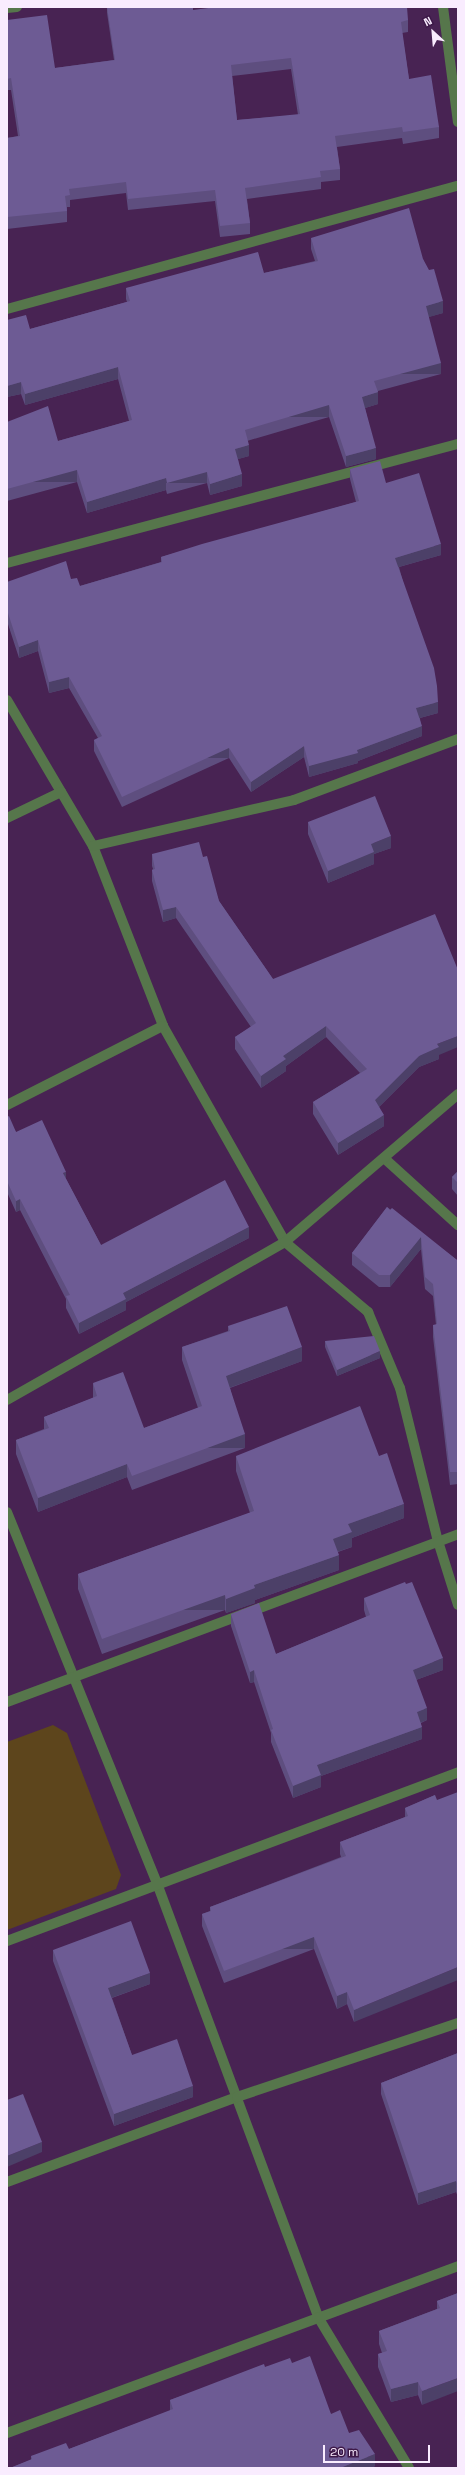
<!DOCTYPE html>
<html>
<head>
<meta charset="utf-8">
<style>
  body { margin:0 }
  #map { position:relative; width:465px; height:2475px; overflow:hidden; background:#482353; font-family:"Space Grotesk",sans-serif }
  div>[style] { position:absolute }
  .green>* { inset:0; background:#5d451c }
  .street>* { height:10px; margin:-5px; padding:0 5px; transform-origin:5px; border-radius:5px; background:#56764b }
  .wall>* { inset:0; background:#5e4e7f }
  .shaded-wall>* { inset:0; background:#4c4068; transform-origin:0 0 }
  .building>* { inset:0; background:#6d5b94 }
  span { translate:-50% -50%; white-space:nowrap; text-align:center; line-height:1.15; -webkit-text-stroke:3px #3d1948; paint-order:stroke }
  .frame { position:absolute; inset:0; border:8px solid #f9ecfe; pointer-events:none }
  .north { position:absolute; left:413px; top:12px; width:40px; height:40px; -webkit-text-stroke:3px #3d1948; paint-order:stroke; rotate:334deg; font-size:11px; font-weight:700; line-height:16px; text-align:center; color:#f9ecfe }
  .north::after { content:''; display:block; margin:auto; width:14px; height:18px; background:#f9ecfe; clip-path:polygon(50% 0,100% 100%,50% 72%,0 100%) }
  .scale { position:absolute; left:323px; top:2445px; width:107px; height:18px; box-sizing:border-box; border:2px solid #f9ecfe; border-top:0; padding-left:5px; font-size:12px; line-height:14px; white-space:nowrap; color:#f9ecfe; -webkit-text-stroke:3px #3d1948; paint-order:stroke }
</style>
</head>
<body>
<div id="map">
  <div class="green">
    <i style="clip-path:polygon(53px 1725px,67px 1733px,121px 1875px,116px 1889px,7px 1930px,7px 1742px)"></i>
  </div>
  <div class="street">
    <i style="left:443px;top:7px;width:116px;rotate:82.6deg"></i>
    <i style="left:7px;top:8px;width:10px;rotate:-6deg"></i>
    <i style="left:7px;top:309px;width:467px;rotate:-15.3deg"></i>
    <i style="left:7px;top:563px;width:466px;rotate:-14.8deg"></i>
    <i style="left:7px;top:700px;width:169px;rotate:59.5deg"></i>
    <i style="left:93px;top:846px;width:193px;rotate:68.7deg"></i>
    <i style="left:163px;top:1026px;width:248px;rotate:60.5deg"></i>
    <i style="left:285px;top:1242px;width:109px;rotate:40.1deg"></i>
    <i style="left:368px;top:1312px;width:82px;rotate:67.2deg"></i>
    <i style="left:400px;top:1388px;width:158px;rotate:76.1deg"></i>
    <i style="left:438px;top:1541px;width:67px;rotate:72.6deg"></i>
    <i style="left:7px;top:818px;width:60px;rotate:-25.7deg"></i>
    <i style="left:93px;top:846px;width:206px;rotate:-12.9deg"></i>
    <i style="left:294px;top:800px;width:175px;rotate:-20.4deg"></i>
    <i style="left:7px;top:1105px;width:175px;rotate:-26.9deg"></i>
    <i style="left:384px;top:1158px;width:100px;rotate:42.2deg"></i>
    <i style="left:7px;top:1400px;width:320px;rotate:-29.6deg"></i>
    <i style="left:285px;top:1242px;width:228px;rotate:-40.5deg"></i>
    <i style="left:7px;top:1512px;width:403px;rotate:68deg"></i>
    <i style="left:158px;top:1886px;width:460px;rotate:69.6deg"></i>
    <i style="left:318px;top:2317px;width:176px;rotate:58.9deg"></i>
    <i style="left:7px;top:1702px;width:481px;rotate:-20.4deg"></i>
    <i style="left:7px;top:1941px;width:482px;rotate:-20.5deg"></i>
    <i style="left:7px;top:2182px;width:245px;rotate:-20.3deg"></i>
    <i style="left:237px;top:2097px;width:233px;rotate:-18.5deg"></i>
    <i style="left:7px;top:2433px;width:481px;rotate:-20.3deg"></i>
  </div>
  <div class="wall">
    <i style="clip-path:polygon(evenodd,107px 7px,193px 7px,193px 10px,408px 20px,408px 32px,402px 33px,409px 79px,439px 127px,439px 138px,403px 144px,402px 138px,337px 147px,340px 169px,340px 180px,321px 182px,321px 189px,247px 199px,250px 223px,250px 234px,220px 237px,215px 201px,128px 210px,126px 193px,70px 200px,70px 207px,67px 207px,67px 222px,7px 229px,7px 138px,18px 136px,11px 90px,7px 90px,7px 20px,55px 68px,114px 60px,107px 13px,107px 7px,291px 69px,298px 115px,237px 120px,232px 76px,291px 69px)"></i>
    <i style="clip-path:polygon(311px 238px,423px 259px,443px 313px,428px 317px,441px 374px,378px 391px,378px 404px,365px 408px,376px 459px,346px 467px,329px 417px,247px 441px,249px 456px,238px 459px,242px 486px,210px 495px,207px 483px,167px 494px,166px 490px,87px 513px,77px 482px,7px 501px,7px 422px,58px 441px,129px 421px,118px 379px,25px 405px,21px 394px,7px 397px,7px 320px,30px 329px,127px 302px,126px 299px,126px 288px,264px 273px,315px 261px,311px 249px)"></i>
    <i style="clip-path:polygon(350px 469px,386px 483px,441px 555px,399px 567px,438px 713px,420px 718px,422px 736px,358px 761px,358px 763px,309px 777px,304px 757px,251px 792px,229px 758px,122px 807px,94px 751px,94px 740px,98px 738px,69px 688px,49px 693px,38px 651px,19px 658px,7px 621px,7px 582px,71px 579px,80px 586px,161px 562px,161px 557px,356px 502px,350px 479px)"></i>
    <i style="clip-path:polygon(308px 822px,391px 848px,374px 854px,374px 864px,328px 883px,308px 834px)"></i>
    <i style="clip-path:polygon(152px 854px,203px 857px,219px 901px,273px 979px,439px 1055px,439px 1059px,419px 1067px,379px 1107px,384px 1126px,338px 1155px,313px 1114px,313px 1102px,360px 1073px,326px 1037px,286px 1066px,286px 1071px,261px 1088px,235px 1049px,235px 1037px,251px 1027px,176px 918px,163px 922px,152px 881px,152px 870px,153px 869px,152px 866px)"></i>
    <i style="clip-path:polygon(7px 1117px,16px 1132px,66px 1179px,101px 1245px,249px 1238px,126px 1302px,126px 1310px,79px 1334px,66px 1308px,66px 1299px,20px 1210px,16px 1212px,7px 1192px)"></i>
    <i style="clip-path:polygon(458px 1171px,458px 1196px,452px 1189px,452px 1177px)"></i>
    <i style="clip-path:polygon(387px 1207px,457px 1260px,458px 1259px,458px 1484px,450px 1485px,433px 1337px,433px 1325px,436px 1325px,433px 1296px,425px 1289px,421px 1249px,390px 1287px,379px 1287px,352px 1265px,352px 1253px)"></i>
    <i style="clip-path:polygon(228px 1326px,302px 1361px,230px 1388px,245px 1448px,132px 1490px,127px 1477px,38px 1512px,16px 1454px,16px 1440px,44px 1429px,44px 1417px,93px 1398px,93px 1383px,144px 1428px,198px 1408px,182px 1360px,182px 1347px,228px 1331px)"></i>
    <i style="clip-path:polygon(325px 1341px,380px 1358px,337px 1376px,325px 1347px)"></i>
    <i style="clip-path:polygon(236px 1456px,404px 1518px,352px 1538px,352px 1547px,338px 1552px,339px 1570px,255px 1600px,255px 1603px,226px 1613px,225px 1610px,102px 1654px,78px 1589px,78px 1574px,250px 1513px,236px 1471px)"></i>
    <i style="clip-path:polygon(364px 1598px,443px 1670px,416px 1680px,427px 1720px,421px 1723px,422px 1739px,321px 1776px,321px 1787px,293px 1798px,271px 1742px,271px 1733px,254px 1682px,250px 1683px,231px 1626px,231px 1614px,276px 1654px,366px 1617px,364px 1610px)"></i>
    <i style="clip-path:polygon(435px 1795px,354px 2022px,347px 2004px,337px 2009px,314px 1949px,224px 1983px,202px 1926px,202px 1914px,210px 1911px,210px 1907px,341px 1857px,340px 1854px,340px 1842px,405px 1817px,405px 1808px)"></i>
    <i style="clip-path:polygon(53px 1950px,150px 1984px,112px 1998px,132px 2055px,193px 2097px,114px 2126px,53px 1961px)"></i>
    <i style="clip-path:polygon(458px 2053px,458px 2197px,456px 2192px,418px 2205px,381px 2094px,381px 2083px)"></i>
    <i style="clip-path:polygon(458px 2293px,422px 2405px,418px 2395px,391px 2402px,378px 2367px,378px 2354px,382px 2353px,379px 2344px,379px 2331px,437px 2309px,437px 2301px)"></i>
    <i style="clip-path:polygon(292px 2363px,331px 2414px,349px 2433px,375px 2466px,371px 2468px,10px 2468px,31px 2460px,31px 2456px,69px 2449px,170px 2411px,170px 2400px,265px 2367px)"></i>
  </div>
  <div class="shaded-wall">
    <i style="clip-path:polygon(443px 301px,443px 313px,426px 318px,426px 306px)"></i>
    <i style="left:441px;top:363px;width:11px;height:69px;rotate:90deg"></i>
    <i style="clip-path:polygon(118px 367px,118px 379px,25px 405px,25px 394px)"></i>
    <i style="clip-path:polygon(21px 382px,21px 394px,7px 397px,7px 386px)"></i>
    <i style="clip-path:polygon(378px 392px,378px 404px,362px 409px,362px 397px)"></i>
    <i style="left:329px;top:405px;width:12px;height:88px;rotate:90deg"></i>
    <i style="clip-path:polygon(249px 445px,249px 456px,235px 460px,235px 449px)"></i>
    <i style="clip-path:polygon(376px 448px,376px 459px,346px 467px,346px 456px)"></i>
    <i style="left:77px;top:470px;width:12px;height:73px;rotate:90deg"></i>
    <i style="left:207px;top:472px;width:11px;height:41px;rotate:90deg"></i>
    <i style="clip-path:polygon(242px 474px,242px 486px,210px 495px,210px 484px)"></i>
    <i style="clip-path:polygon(166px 478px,166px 490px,87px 513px,87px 502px)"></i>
    <i style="clip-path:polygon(441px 544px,441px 555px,395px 568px,395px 558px)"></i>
    <i style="clip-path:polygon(38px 640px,38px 651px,19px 658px,19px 647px)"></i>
    <i style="clip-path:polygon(69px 677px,69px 688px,49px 693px,49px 682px)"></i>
    <i style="clip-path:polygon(438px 702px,438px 713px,416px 719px,416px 708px)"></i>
    <i style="clip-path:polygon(422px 726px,422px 736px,358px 761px,358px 763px,309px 777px,309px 766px,357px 750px)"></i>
    <i style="clip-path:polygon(304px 746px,304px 757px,251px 792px,251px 782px)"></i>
    <i style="left:229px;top:748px;width:10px;height:118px;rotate:90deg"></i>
    <i style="clip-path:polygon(391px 836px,391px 848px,374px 854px,374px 864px,328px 883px,328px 871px,371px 844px)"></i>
    <i style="clip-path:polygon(176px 907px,176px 918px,163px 922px,163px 910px)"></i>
    <i style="clip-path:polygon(326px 1026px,326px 1037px,286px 1066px,286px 1071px,261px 1088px,261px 1076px,283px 1056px)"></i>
    <i style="clip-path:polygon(458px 1036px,458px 1047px,439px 1055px,439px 1059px,419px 1067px,375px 1111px,375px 1100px,419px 1056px,437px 1044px)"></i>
    <i style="clip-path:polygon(384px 1115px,384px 1126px,338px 1155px,338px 1143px)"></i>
    <i style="clip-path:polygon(66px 1172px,66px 1183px,63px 1173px)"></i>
    <i style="clip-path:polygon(20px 1199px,20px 1210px,16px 1212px,16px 1201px)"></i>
    <i style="clip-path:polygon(249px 1227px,249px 1238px,126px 1302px,126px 1310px,79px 1334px,79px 1323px,123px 1293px)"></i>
    <i style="clip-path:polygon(421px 1237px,421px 1249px,390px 1287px,390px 1275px)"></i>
    <i style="clip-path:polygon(302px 1347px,302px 1361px,226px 1389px,226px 1376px)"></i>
    <i style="clip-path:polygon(380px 1351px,380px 1358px,337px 1376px,337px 1370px)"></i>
    <i style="left:245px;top:1434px;width:14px;height:121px;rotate:90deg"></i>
    <i style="clip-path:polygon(127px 1464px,127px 1477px,38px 1512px,38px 1498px)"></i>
    <i style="clip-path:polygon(404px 1504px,404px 1518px,352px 1538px,352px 1547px,333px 1553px,333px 1539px,348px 1524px)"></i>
    <i style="clip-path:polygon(339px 1555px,339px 1570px,255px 1600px,255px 1603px,226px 1613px,226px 1599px,254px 1585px)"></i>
    <i style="left:225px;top:1595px;width:15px;height:131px;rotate:90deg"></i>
    <i style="clip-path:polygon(443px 1658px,443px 1670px,413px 1681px,413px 1670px)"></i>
    <i style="clip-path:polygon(254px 1670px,254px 1682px,250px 1683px,250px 1672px)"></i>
    <i style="clip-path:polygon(427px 1708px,427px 1720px,417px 1724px,417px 1712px)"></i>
    <i style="clip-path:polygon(422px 1727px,422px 1739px,321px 1776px,321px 1787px,293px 1798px,293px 1786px,317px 1765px)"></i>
    <i style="left:314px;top:1937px;width:12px;height:96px;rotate:90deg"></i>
    <i style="clip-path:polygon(458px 1967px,458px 1980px,354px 2022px,354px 2010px)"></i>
    <i style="clip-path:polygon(150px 1973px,150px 1984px,108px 1999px,108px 1988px)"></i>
    <i style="clip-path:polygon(347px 1992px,347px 2004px,337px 2009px,337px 1996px)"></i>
    <i style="clip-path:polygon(193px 2086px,193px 2097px,114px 2126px,114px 2114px)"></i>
    <i style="clip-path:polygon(42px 2142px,42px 2152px,7px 2167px,7px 2156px)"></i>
    <i style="clip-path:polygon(456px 2181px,456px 2192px,418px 2205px,418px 2193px)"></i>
    <i style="clip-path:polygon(458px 2378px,458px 2391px,422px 2405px,422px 2391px)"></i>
    <i style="clip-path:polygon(418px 2382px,418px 2395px,391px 2402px,391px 2389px)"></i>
    <i style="clip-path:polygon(375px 2454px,375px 2466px,371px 2468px,340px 2468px)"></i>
  </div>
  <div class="building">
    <i style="clip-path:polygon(evenodd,107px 7px,193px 7px,193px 10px,216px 7px,407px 7px,408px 20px,401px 22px,409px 79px,431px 75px,439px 127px,403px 132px,402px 127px,335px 136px,340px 169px,320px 171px,321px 177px,245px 188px,250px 223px,220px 226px,215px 190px,128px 199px,126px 182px,69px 189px,70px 195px,65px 196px,67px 211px,7px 217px,7px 138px,20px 136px,11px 78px,7px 79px,7px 20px,47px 15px,55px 68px,115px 60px,107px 7px,291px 58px,300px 114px,237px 120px,231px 65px,291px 58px)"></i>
    <i style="clip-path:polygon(409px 208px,423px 259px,429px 270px,434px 269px,443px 301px,426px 306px,441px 363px,374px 381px,378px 392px,362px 397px,376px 448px,346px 456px,329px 405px,245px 430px,249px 445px,235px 449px,242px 474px,210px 484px,207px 472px,167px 483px,166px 478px,87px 502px,77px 470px,7px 489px,7px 422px,48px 406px,58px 441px,132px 420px,118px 367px,25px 394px,21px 382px,7px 386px,7px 320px,26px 315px,30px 329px,130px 301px,126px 288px,258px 252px,264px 273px,318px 261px,311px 238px)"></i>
    <i style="clip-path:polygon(380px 461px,386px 483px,419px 473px,441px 544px,395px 558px,434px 668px,437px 686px,438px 702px,416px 708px,422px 726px,357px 750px,358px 753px,309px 766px,304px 746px,251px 782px,229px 748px,122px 797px,94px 740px,102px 736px,69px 677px,49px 682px,38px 640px,19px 647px,7px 610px,7px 582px,66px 561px,71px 579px,77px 578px,80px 586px,162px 562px,161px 557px,202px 544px,359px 501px,350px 469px)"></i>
    <i style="clip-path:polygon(375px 796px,391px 836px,371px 844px,374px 852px,328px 871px,308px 822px)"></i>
    <i style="clip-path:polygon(199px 842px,203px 857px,207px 856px,219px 901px,273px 979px,435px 914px,458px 970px,458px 1036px,437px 1044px,439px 1047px,419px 1056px,375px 1100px,384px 1115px,338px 1143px,313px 1102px,367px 1069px,326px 1026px,283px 1056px,286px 1059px,261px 1076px,235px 1037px,256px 1023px,176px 907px,163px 910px,152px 870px,155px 869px,152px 854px)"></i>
    <i style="clip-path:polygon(9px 1116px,16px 1132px,42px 1120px,66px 1172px,63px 1173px,101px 1245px,225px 1180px,249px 1227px,123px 1293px,126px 1299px,79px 1323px,66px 1296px,70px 1295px,20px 1199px,16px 1201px,7px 1181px,7px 1117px)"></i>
    <i style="clip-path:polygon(458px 1171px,458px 1183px,452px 1177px)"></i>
    <i style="clip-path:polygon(387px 1207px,390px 1210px,392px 1208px,457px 1260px,458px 1259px,458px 1472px,450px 1472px,433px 1325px,437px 1324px,433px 1284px,425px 1277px,421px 1237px,390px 1275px,379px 1275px,352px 1253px)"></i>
    <i style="clip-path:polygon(287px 1306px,302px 1347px,226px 1376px,245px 1434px,132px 1476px,127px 1464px,38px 1498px,16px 1440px,49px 1428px,44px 1417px,97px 1396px,93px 1383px,123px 1372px,144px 1428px,202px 1406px,182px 1347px,230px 1331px,228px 1326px)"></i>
    <i style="clip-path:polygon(374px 1336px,380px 1351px,337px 1370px,325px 1341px)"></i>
    <i style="clip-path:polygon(360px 1406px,379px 1456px,387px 1453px,404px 1504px,348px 1524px,352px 1532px,333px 1539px,339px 1555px,254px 1585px,255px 1588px,226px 1599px,225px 1595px,102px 1639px,78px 1574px,254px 1511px,236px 1456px)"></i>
    <i style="clip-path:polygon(405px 1582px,406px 1584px,412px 1582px,443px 1658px,413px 1670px,427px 1708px,417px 1712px,422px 1727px,317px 1765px,321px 1775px,293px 1786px,271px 1730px,273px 1729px,254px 1670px,250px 1672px,231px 1614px,259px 1603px,276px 1654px,370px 1615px,364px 1598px)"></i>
    <i style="clip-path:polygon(458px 1792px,458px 1967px,354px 2010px,347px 1992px,337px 1996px,314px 1937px,224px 1971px,202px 1914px,211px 1911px,210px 1907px,346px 1856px,340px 1842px,408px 1816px,405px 1808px,435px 1795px,437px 1800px)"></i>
    <i style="clip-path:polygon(131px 1921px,150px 1973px,108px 1988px,132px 2055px,177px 2039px,193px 2086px,114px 2114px,53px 1950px)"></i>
    <i style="clip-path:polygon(458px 2053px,458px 2185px,456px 2181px,418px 2193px,381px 2083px)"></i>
    <i style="clip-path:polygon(23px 2094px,42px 2142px,7px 2156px,7px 2100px)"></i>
    <i style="clip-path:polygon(458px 2293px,458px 2378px,422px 2391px,418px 2382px,391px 2389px,378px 2354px,387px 2351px,379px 2331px,440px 2308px,437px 2301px)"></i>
    <i style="clip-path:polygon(310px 2356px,331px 2414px,340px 2410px,349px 2433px,359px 2430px,375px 2454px,340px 2468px,10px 2468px,32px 2459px,31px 2456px,66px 2443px,69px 2449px,173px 2409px,170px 2400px,264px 2364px,265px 2367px,290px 2358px,292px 2363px)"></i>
  </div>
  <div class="frame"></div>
  <div class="north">N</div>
  <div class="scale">20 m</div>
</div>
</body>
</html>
